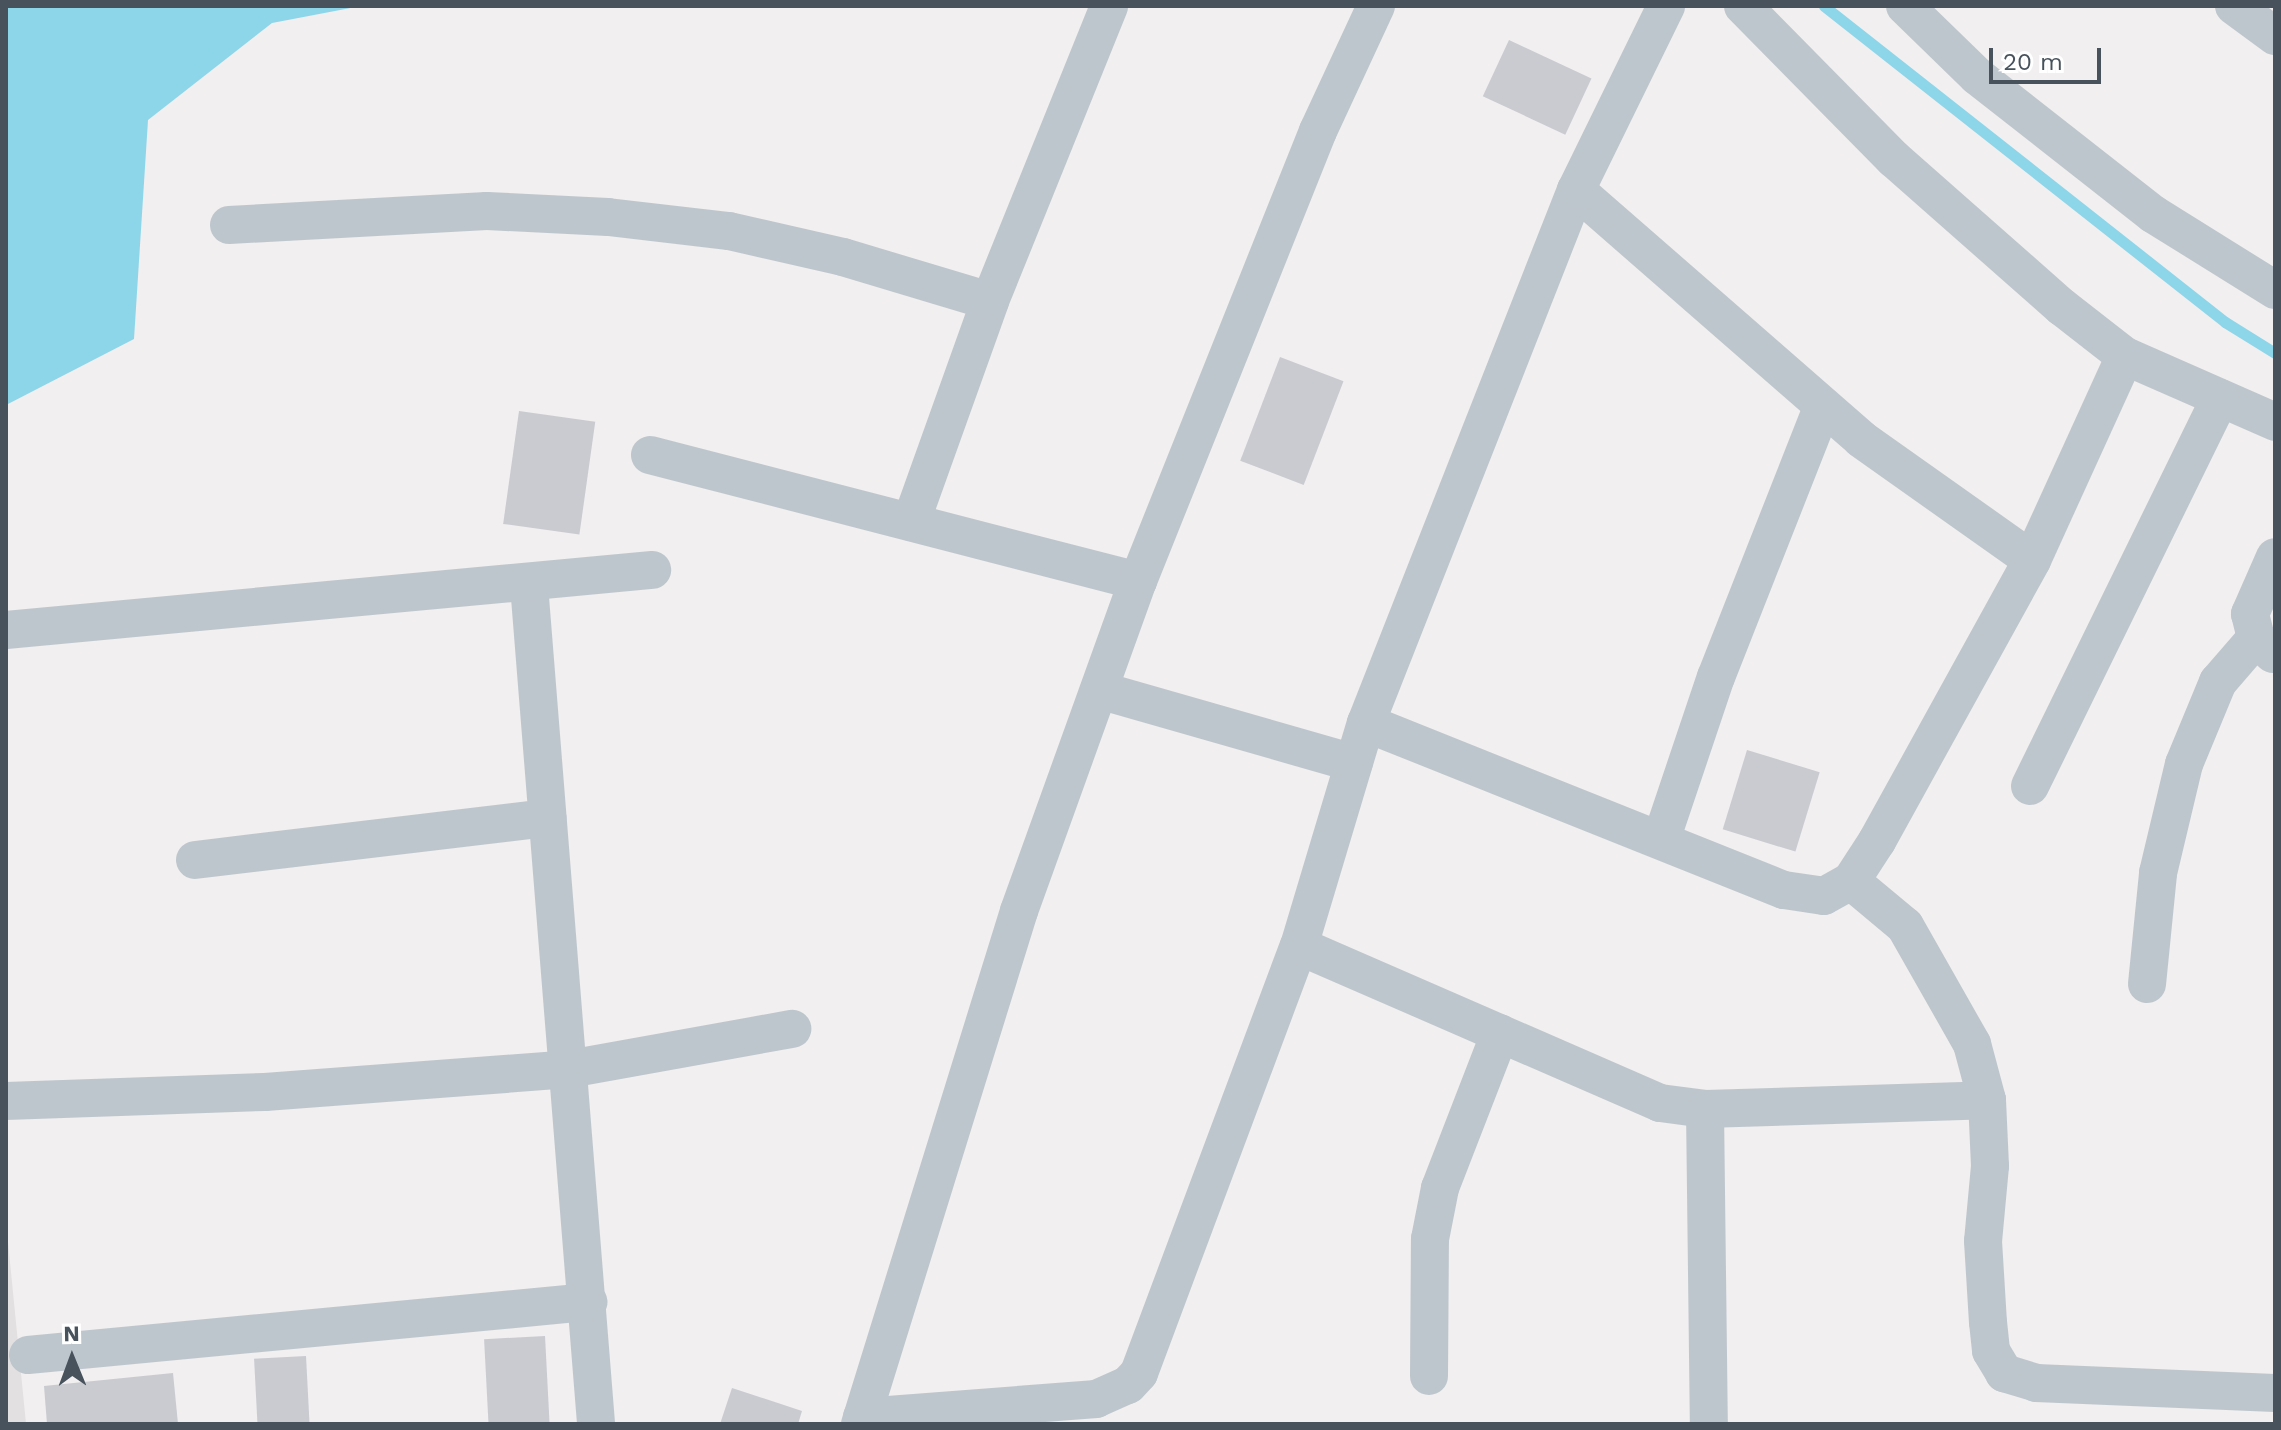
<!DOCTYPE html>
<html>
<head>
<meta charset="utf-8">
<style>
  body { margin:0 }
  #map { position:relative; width:2281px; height:1430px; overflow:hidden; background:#f1efef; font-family:"Work Sans",sans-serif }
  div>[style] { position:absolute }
  .education>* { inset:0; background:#e2e0e1 }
  .water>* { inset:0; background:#8dd5e9 }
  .stream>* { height:11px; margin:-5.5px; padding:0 5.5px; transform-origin:5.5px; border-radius:5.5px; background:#8dd5e9 }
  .building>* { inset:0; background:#c9cbd1; transform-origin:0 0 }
  .minor>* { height:38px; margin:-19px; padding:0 19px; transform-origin:19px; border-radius:19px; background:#bec6cd }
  span { translate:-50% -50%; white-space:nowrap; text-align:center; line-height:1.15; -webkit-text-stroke:6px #fff; paint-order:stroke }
  .frame { position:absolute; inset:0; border:8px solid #48525c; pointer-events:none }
  .north { position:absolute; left:32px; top:1318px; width:80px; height:80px; -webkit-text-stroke:6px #fff; paint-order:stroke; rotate:359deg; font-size:22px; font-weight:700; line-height:32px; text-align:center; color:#48525c }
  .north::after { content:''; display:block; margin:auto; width:28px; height:36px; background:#48525c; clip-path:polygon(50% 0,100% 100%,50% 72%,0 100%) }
  .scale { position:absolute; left:1989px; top:48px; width:112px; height:36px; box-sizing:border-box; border:4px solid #48525c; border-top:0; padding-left:10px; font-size:24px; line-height:28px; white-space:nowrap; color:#48525c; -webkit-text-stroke:6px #fff; paint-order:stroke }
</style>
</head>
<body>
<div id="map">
  <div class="education">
    <i style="clip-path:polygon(6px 1242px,8px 1242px,26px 1424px,6px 1424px)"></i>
  </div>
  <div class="water">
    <i style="clip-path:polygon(6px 6px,361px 6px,272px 23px,148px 120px,134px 339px,6px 405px)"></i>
  </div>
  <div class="stream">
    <i style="left:1824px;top:6px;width:511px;rotate:38.24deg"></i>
    <i style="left:2225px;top:322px;width:59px;rotate:31.8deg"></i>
  </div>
  <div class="building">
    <i style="left:1509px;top:40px;width:91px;height:62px;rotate:25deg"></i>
    <i style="left:1280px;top:357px;width:68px;height:111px;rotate:21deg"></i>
    <i style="left:519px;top:411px;width:77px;height:114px;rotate:8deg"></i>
    <i style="left:1747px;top:750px;width:76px;height:83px;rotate:17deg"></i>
    <i style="left:545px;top:1336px;width:88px;height:61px;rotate:87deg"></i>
    <i style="left:306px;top:1356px;width:68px;height:52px;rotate:87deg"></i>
    <i style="clip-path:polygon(173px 1373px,178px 1424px,47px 1424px,44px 1386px)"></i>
    <i style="clip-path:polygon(732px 1388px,802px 1411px,798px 1424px,720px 1424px)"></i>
  </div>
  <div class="minor">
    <i style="left:1743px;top:6px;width:215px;rotate:45.4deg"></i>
    <i style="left:1894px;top:159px;width:224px;rotate:41.4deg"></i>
    <i style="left:2062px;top:307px;width:80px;rotate:37.9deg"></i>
    <i style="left:2125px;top:356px;width:164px;rotate:23.7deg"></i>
    <i style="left:1905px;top:6px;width:100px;rotate:44.2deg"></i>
    <i style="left:1977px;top:76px;width:224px;rotate:38.1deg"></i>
    <i style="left:2153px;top:214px;width:144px;rotate:31.9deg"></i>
    <i style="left:2234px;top:6px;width:51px;rotate:36.2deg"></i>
    <i style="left:1576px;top:190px;width:378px;rotate:41.1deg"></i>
    <i style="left:1861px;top:439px;width:209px;rotate:35.3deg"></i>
    <i style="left:229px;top:225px;width:258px;rotate:-3.1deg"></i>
    <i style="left:487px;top:211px;width:121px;rotate:2.8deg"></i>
    <i style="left:608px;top:217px;width:122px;rotate:6.6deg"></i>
    <i style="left:729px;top:231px;width:117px;rotate:12.8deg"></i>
    <i style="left:843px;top:257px;width:153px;rotate:16.7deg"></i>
    <i style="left:650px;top:455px;width:504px;rotate:14.48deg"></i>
    <i style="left:911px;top:522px;width:235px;rotate:-70.3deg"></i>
    <i style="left:990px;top:301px;width:318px;rotate:-68deg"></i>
    <i style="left:529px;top:585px;width:842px;rotate:85.43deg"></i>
    <i style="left:6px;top:630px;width:649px;rotate:-5.31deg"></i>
    <i style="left:2273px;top:654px;width:23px;rotate:-137deg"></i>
    <i style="left:2256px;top:638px;width:25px;rotate:-104deg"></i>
    <i style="left:2250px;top:614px;width:62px;rotate:-66.3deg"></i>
    <i style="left:1099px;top:690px;width:265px;rotate:16deg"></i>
    <i style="left:1366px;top:723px;width:450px;rotate:21.8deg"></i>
    <i style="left:1784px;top:890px;width:40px;rotate:8.5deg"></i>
    <i style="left:1824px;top:896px;width:31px;rotate:-29deg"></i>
    <i style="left:1851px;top:881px;width:48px;rotate:-57deg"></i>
    <i style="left:1877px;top:841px;width:321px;rotate:-61.1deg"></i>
    <i style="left:2032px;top:560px;width:224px;rotate:-65.5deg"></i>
    <i style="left:2030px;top:786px;width:432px;rotate:-63.9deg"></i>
    <i style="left:1661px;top:840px;width:172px;rotate:-71.4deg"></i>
    <i style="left:1716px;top:677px;width:291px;rotate:-68.5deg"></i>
    <i style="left:195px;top:860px;width:355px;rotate:-6.8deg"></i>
    <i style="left:1851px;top:881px;width:70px;rotate:39.8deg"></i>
    <i style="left:1905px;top:926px;width:136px;rotate:60.4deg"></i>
    <i style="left:1972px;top:1044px;width:58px;rotate:75deg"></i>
    <i style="left:1987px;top:1100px;width:66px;rotate:87.4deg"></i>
    <i style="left:1990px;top:1166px;width:75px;rotate:95.3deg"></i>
    <i style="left:1983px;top:1241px;width:81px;rotate:86.5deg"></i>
    <i style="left:1988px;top:1322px;width:29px;rotate:84deg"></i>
    <i style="left:1991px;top:1351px;width:26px;rotate:59deg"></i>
    <i style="left:2004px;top:1373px;width:34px;rotate:17deg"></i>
    <i style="left:2036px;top:1383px;width:239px;rotate:2.4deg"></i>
    <i style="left:1299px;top:946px;width:394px;rotate:23.5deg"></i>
    <i style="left:1660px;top:1103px;width:45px;rotate:7.6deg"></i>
    <i style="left:1705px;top:1109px;width:282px;rotate:-1.8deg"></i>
    <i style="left:2147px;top:984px;width:112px;rotate:-84.3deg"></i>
    <i style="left:2158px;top:873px;width:112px;rotate:-76.6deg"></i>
    <i style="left:2184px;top:764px;width:89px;rotate:-67.5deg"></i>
    <i style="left:2218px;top:682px;width:58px;rotate:-49.2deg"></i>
    <i style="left:6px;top:1101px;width:259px;rotate:-2deg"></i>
    <i style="left:265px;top:1092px;width:305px;rotate:-4.3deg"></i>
    <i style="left:569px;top:1069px;width:227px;rotate:-10.2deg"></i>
    <i style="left:1705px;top:1109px;width:315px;rotate:89.3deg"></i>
    <i style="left:28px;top:1355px;width:563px;rotate:-5.41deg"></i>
    <i style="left:1429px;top:1376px;width:137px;rotate:-89.6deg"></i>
    <i style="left:1430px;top:1239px;width:52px;rotate:-78.9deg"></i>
    <i style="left:1440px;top:1188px;width:166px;rotate:-68.8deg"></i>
    <i style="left:862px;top:1417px;width:235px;rotate:-4.4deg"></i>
    <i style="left:1096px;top:1399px;width:35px;rotate:-24deg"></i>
    <i style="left:1128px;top:1385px;width:16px;rotate:-47deg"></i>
    <i style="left:1139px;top:1373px;width:456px;rotate:-69.5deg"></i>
    <i style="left:1299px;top:946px;width:233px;rotate:-73.3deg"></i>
    <i style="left:1366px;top:723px;width:573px;rotate:-68.5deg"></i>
    <i style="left:1576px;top:190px;width:205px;rotate:-63.9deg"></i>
    <i style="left:860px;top:1424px;width:537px;rotate:-72.78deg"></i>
    <i style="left:1019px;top:911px;width:351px;rotate:-70.2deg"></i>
    <i style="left:1138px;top:581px;width:485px;rotate:-68.2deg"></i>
    <i style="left:1318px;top:131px;width:138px;rotate:-65.1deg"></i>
  </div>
  <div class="frame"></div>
  <div class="north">N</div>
  <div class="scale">20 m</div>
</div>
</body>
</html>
